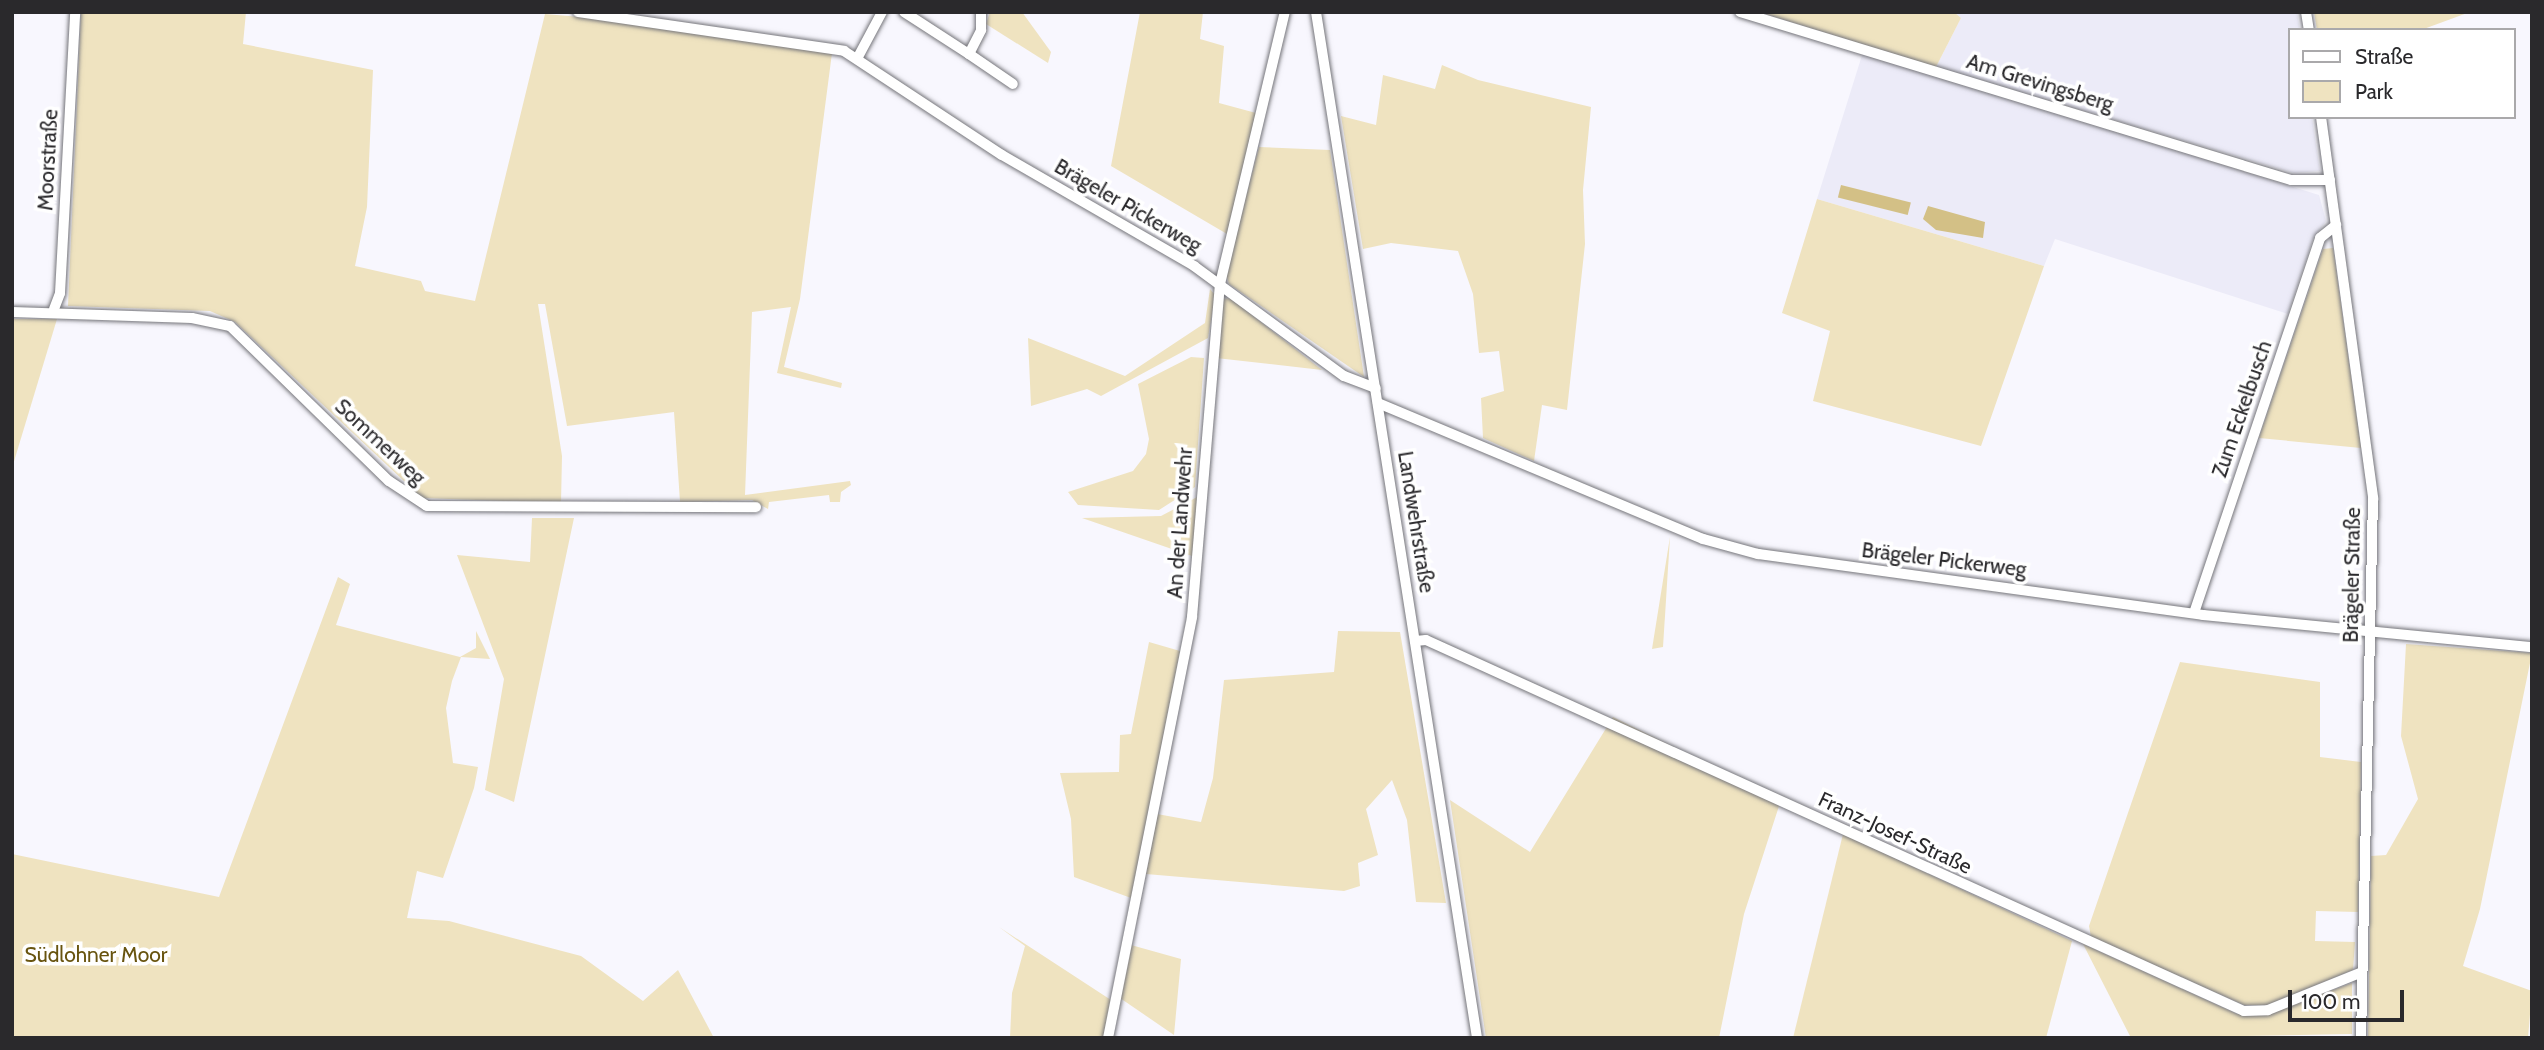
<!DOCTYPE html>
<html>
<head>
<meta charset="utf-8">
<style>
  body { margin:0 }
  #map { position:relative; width:2544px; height:1050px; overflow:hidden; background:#f8f7fe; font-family:Cabin,sans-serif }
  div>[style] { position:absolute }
  .built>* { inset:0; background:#ecebf8 }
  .green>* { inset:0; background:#efe3c0 }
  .water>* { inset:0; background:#d3c086; transform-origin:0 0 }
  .roads { filter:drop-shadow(0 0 2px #75757a) drop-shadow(0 0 2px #75757a) }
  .minor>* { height:10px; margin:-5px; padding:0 5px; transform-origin:5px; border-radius:5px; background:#fff }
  span { translate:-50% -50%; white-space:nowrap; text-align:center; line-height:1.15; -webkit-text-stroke:7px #fff; paint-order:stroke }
  .street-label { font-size:21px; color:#2a292c }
  .park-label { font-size:21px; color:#68540f }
  .frame { position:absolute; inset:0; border:14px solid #2a292c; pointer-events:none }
  .legend { position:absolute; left:2288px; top:28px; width:228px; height:91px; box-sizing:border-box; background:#fff; border:2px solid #aaa9ab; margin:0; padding:9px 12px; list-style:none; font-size:21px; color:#2a292c }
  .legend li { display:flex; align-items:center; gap:14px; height:35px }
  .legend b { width:35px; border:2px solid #aaa9ab }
  .scale { position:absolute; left:2288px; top:990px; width:116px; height:32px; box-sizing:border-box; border:4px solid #2a292c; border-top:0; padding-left:9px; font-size:21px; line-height:24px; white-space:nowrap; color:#2a292c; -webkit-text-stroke:5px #fff; paint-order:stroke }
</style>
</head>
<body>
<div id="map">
  <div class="built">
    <i style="clip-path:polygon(1954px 12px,2297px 12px,2300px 30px,2290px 30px,2290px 117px,2312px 117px,2320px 171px,2294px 173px,1936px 67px,1961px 18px)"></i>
    <i style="clip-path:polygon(1863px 52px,2319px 195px,2326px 221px,2313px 239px,2288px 314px,2055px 239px,2044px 266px,1817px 199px)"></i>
  </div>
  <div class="green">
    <i style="clip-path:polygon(81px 12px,246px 12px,243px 44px,373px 70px,367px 207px,355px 266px,421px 281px,425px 291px,475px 301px,545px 14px,639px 22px,832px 53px,800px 299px,784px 367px,842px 383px,841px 388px,777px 373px,791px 307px,752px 312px,745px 495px,850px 481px,851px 485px,841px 492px,840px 502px,830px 502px,829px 495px,769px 502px,768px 509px,752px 500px,680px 502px,674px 412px,567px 426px,545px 304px,538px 304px,562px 456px,561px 503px,422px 498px,235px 322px,210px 311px,68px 306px)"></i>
    <i style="clip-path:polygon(990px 12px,1022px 12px,1051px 52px,1048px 63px,986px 24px)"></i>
    <i style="clip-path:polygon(1140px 12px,1203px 12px,1200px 39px,1224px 46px,1219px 103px,1256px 113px,1227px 234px,1111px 166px)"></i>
    <i style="clip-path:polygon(1759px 12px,1954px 12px,1961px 18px,1936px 67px)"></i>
    <i style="clip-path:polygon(2314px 12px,2470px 12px,2421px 30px,2317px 30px)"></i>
    <i style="clip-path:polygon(1442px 65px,1478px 80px,1591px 107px,1583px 190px,1585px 244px,1567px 410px,1542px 405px,1534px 461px,1483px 438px,1481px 398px,1504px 391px,1499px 351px,1479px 353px,1473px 294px,1458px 251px,1391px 243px,1363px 249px,1341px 116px,1376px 125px,1383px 75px,1435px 89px)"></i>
    <i style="clip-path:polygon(1259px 147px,1330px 150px,1364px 377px,1229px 284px,1226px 274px)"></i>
    <i style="clip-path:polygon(1817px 199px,2044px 266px,1981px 446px,1813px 401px,1830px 331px,1782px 313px)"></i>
    <i style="clip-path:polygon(2333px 248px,2361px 448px,2259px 438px,2323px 249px)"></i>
    <i style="clip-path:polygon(1210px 289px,1215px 295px,1208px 338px,1101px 396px,1087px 389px,1031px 406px,1028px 338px,1125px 376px,1205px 323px)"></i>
    <i style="clip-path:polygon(1230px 298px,1322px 370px,1216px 358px,1223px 299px)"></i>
    <i style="clip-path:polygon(12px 319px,57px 319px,12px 468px)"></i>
    <i style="clip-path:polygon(1191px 357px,1204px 358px,1195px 487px,1159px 510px,1078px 505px,1068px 492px,1133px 471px,1146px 454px,1149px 439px,1138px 384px)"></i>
    <i style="clip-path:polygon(1199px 496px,1195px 557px,1082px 518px,1161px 516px)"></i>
    <i style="clip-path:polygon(532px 518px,574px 518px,514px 802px,485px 790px,504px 679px,457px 555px,530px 562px)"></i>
    <i style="clip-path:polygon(1670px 537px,1663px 647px,1652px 649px)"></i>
    <i style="clip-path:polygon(338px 577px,350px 584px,336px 625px,460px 657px,476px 648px,476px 631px,490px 659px,461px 657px,452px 681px,446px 708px,453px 763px,478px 767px,474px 788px,443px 878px,417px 871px,407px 918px,449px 921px,581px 956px,643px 1001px,678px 970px,714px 1038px,12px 1038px,12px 854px,219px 897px)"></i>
    <i style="clip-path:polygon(1338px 631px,1400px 632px,1446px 903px,1416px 902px,1407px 820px,1392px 780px,1366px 809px,1378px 855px,1358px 863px,1360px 886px,1344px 891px,1146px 874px,1157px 814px,1201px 822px,1213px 778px,1224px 680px,1334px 672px)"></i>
    <i style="clip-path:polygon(1149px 642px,1180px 651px,1131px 898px,1074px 877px,1071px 819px,1060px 773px,1119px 772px,1120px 735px,1131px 734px)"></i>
    <i style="clip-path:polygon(2406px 644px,2532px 653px,2480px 909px,2463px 966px,2532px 991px,2528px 1038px,2368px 1038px,2371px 856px,2386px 855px,2418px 799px,2401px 736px)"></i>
    <i style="clip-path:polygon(2180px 662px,2320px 682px,2320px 757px,2361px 762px,2358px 912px,2316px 911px,2315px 941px,2355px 942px,2353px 970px,2267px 1005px,2244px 1005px,2091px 937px,2089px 926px)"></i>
    <i style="clip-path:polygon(1613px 717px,1781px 800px,1744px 914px,1719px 1038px,1486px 1038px,1450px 800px,1530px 852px)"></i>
    <i style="clip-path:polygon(1843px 834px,2072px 941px,2046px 1038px,1793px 1038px)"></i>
    <i style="clip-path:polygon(999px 927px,1111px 1000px,1104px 1038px,1010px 1038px,1012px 993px,1025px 946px)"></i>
    <i style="clip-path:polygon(2083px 944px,2237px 1014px,2275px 1011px,2352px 983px,2352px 1034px,2131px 1038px)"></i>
    <i style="clip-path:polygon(1131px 945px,1181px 959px,1174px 1035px,1120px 998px)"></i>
  </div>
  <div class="water">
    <i style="left:1841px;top:185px;width:72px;height:13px;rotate:14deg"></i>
    <i style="clip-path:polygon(1928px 206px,1985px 222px,1983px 238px,1936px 230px,1923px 219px)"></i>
  </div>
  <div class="roads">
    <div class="minor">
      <i style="left:578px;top:12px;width:269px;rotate:8.3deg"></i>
      <i style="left:844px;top:51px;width:189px;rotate:33.4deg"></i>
      <i style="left:1002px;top:155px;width:222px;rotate:30deg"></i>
      <i style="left:1194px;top:266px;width:186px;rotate:36.3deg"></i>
      <i style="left:1344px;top:376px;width:34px;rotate:21deg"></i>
      <i style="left:904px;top:12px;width:77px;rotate:32.9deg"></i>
      <i style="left:969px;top:54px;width:27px;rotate:-63deg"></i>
      <i style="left:981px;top:30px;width:18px;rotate:-90deg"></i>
      <i style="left:1316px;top:12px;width:1039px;rotate:81.08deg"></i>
      <i style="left:1740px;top:12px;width:576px;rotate:16.96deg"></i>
      <i style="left:2291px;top:180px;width:39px"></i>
      <i style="left:2306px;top:12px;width:18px;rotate:81deg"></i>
      <i style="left:969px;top:54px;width:53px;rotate:34.3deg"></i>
      <i style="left:858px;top:57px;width:51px;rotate:-61.9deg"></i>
      <i style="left:2321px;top:117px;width:385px;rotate:82.2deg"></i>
      <i style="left:2373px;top:498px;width:540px;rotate:91.27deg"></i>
      <i style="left:54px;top:309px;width:17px;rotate:-69deg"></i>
      <i style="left:60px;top:293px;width:281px;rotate:-86.9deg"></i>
      <i style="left:12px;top:312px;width:180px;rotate:1.9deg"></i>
      <i style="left:192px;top:318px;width:39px;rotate:12deg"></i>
      <i style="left:230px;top:326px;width:222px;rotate:44.3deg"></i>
      <i style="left:389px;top:481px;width:45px;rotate:33.3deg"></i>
      <i style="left:427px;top:506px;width:329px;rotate:0.2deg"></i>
      <i style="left:1378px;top:403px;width:352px;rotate:22.7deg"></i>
      <i style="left:1703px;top:539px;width:57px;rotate:15.3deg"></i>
      <i style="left:1758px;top:554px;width:449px;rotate:7.8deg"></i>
      <i style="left:2203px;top:615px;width:331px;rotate:5.6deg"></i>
      <i style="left:2194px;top:613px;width:396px;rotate:-71.4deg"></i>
      <i style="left:2320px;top:238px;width:21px;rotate:-39deg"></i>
      <i style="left:1415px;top:641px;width:11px;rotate:-5deg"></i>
      <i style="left:1426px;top:640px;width:898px;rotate:24.4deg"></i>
      <i style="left:2244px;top:1011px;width:24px;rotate:-2deg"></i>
      <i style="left:2268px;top:1010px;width:101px;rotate:-22deg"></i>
      <i style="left:1108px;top:1038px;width:429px;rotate:-78.7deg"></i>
      <i style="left:1192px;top:617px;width:334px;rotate:-85.2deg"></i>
      <i style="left:1220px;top:284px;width:280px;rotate:-76.6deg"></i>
    </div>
  </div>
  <div class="street-label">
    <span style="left:2040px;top:83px;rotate:17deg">Am Grevingsberg</span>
    <span style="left:48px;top:160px;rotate:-87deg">Moorstraße</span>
    <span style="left:1128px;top:206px;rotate:30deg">Brägeler Pickerweg</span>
    <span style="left:2242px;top:409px;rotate:-71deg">Zum Eckelbusch</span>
    <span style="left:380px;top:442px;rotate:43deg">Sommerweg</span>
    <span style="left:1416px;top:522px;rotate:81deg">Landwehrstraße</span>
    <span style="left:1180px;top:523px;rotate:-86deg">An der Landwehr</span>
    <span style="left:1944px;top:560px;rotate:7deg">Brägeler Pickerweg</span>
    <span style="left:2352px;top:575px;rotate:-89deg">Brägeler Straße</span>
    <span style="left:1895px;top:833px;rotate:25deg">Franz-Josef-Straße</span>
  </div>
  <div class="park-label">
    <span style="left:96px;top:955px">Südlohner Moor</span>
  </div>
  <div class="frame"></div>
  <ul class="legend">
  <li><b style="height:9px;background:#fff"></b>Straße</li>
  <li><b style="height:19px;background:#efe3c0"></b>Park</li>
  </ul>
  <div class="scale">100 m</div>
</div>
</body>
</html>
